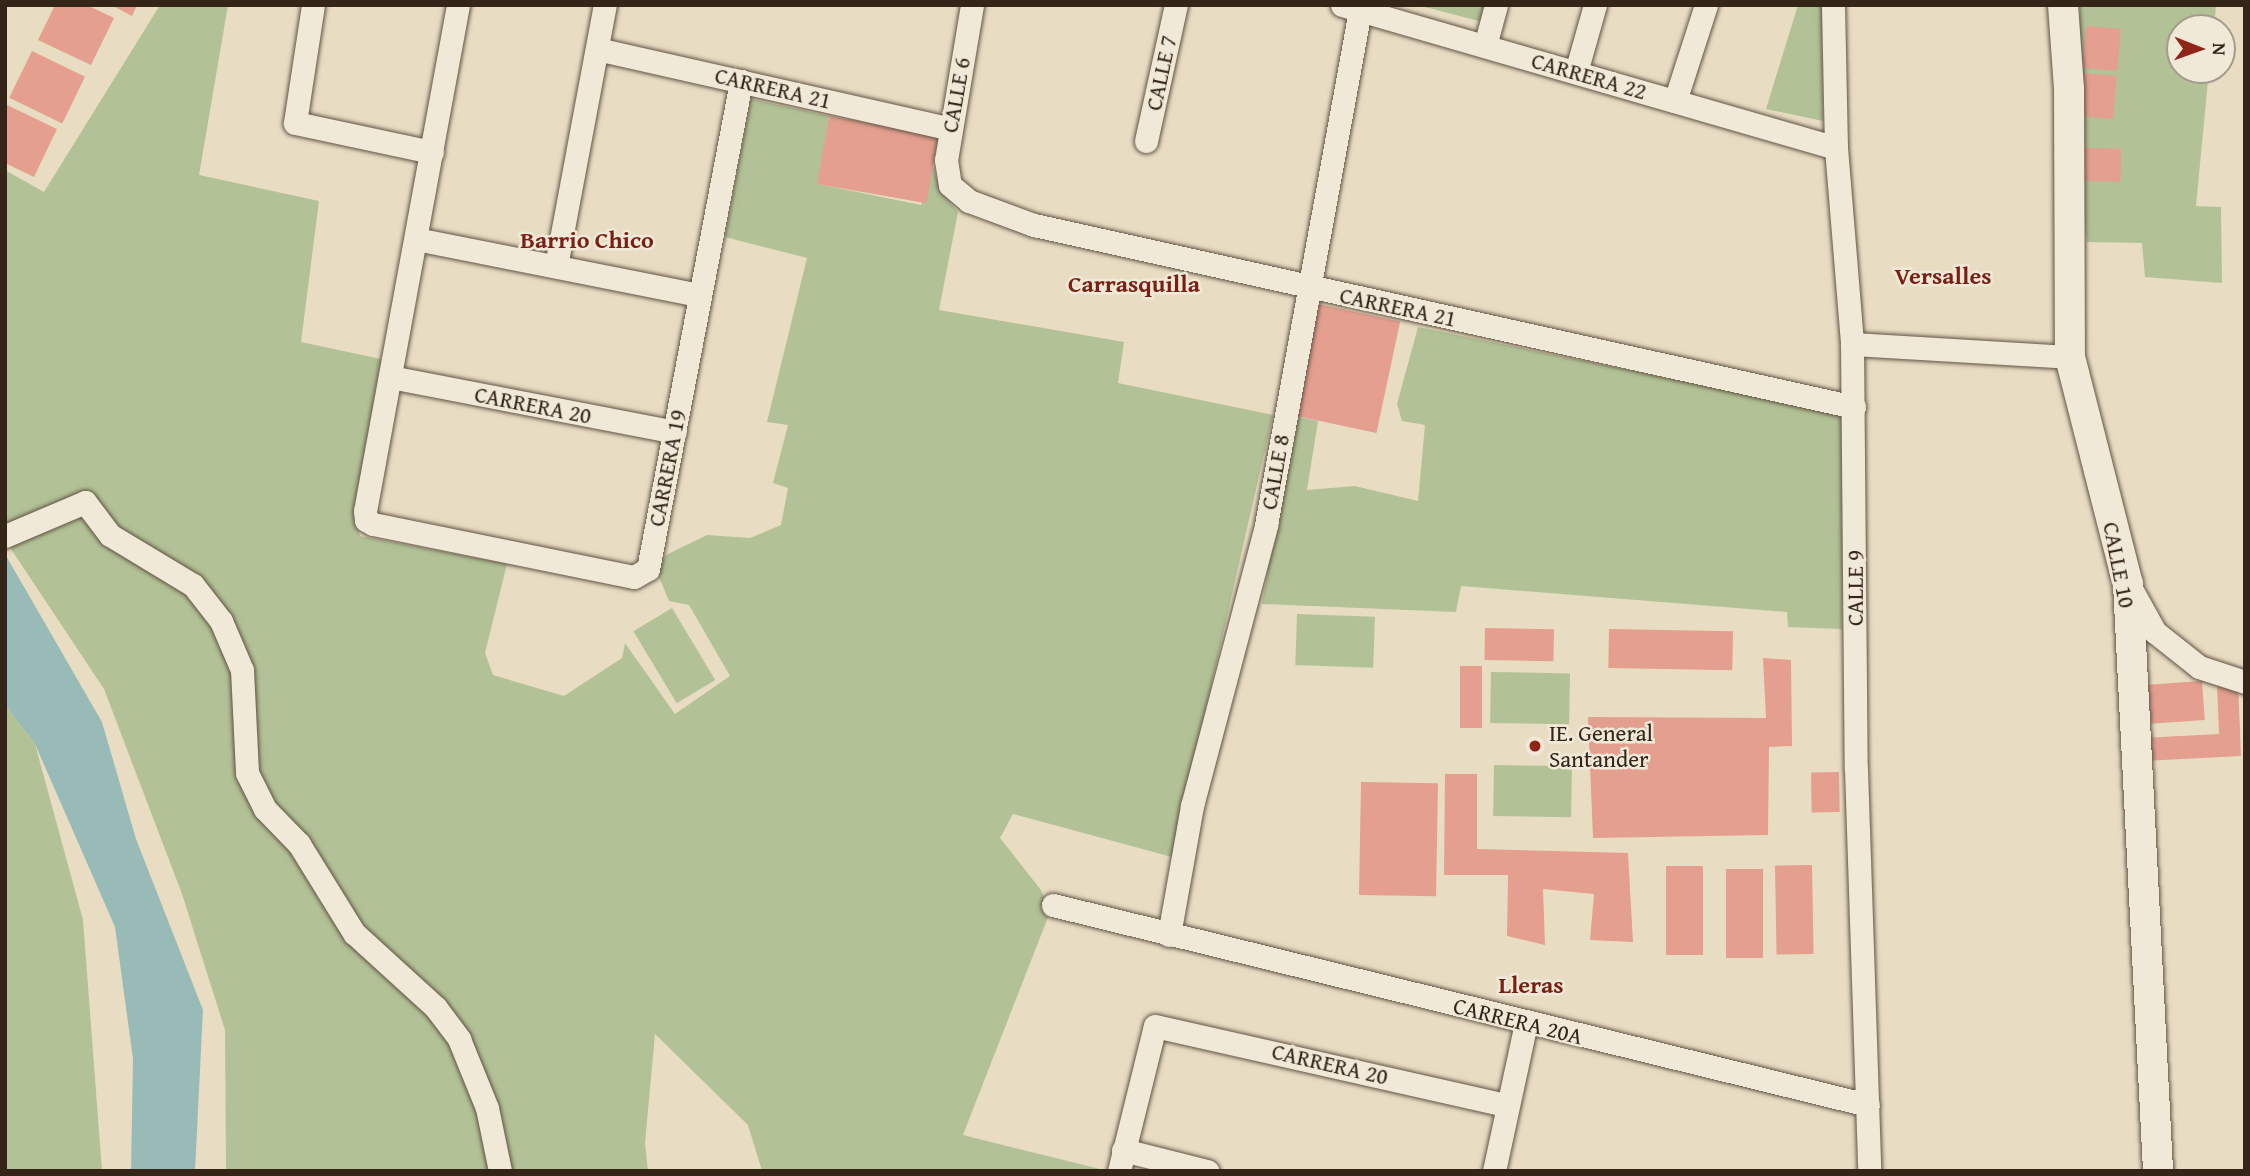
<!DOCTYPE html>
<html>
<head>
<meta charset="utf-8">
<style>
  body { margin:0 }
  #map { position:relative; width:2250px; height:1176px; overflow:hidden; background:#e8ddc3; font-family:"Gentium Book Plus",serif }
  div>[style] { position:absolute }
  .green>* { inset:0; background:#b2c296; transform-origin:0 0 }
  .water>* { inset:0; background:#98bbb8 }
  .building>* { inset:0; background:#e49f8f; transform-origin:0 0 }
  .roads { filter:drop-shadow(0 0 2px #625344) drop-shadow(0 0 2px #625344) }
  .minor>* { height:23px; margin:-11.5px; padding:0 11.5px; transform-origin:11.5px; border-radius:11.5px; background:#f0e9d8 }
  .tertiary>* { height:30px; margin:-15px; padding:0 15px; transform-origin:15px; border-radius:15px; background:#f0e9d8 }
  .dots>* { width:19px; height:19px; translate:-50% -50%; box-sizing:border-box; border:4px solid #f0e9d8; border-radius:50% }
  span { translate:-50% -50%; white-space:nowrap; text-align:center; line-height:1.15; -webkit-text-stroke:5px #f0e9d8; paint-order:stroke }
  .street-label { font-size:23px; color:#352519 }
  .poi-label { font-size:23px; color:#352519 }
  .left { translate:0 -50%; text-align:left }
  .neighbourhood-label { font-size:24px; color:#7a1f14; font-weight:700 }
  .frame { position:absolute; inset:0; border:7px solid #352519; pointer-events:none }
  .north { position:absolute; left:2166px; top:14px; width:70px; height:70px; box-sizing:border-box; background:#f0e9d8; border:2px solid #a59b8c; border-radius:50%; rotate:91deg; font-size:19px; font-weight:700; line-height:28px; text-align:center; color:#352519 }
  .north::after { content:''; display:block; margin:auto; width:24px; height:32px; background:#8f2418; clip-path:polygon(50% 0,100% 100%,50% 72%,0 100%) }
</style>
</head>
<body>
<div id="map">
  <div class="green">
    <i style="clip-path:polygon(160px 5px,228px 5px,199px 175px,319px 201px,301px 342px,381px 359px,354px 510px,360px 536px,507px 564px,485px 653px,493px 675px,564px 696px,622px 658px,625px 643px,675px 714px,730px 676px,689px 605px,669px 601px,656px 570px,666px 555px,707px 535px,750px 538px,781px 525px,788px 488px,773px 483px,788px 425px,767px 422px,807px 258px,725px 237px,751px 99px,829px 116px,818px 184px,921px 205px,933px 166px,940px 191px,958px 212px,939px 310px,1124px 342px,1118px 383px,1273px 415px,1172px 857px,1013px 814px,1000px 838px,1041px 890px,1050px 912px,963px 1135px,1108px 1171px,762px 1171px,748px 1125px,655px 1034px,645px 1143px,648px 1171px,226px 1171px,225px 1030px,182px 894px,104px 689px,5px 540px,5px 170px,44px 192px)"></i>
    <i style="clip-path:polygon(1417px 5px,1486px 5px,1483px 22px)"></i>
    <i style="clip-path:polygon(1798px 5px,1822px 5px,1823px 121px,1766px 109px)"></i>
    <i style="clip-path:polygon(2080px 5px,2216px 5px,2214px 28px,2180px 28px,2180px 70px,2209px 70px,2196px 206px,2221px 207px,2222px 283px,2145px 277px,2142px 243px,2087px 242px,2080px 181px)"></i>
    <i style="clip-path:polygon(1418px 327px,1843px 414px,1842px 629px,1788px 627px,1787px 612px,1461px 586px,1456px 612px,1262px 604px,1295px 416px,1318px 421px,1307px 490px,1355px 486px,1418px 501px,1425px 425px,1402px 421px,1397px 404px)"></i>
    <i style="left:672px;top:608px;width:84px;height:45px;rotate:59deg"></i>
    <i style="left:1297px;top:614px;width:78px;height:51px;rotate:2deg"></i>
    <i style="left:1491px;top:672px;width:79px;height:51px;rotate:1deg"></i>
    <i style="clip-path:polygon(5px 705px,35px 744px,83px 920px,102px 1171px,5px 1171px)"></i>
    <i style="left:1494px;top:765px;width:78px;height:51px;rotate:1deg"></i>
  </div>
  <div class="water">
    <i style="clip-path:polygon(5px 554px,102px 722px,136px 839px,203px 1010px,195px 1171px,131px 1171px,133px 1059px,115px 927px,35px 744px,5px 705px)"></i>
  </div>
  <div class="building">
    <i style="clip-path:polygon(55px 5px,87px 5px,114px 18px,91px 65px,38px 40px)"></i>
    <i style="clip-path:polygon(111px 5px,137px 5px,132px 16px)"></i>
    <i style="left:2086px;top:26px;width:35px;height:42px;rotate:5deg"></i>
    <i style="left:32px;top:51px;width:59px;height:52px;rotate:26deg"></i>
    <i style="left:2082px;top:73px;width:35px;height:43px;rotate:5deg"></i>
    <i style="clip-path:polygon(5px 104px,57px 129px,34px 177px,5px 163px)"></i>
    <i style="left:829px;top:116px;width:111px;height:69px;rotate:10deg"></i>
    <i style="left:2081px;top:148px;width:40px;height:33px;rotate:1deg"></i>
    <i style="left:1318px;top:304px;width:84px;height:114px;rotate:12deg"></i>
    <i style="left:1485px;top:628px;width:69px;height:32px;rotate:1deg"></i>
    <i style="left:1609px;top:629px;width:124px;height:39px;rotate:1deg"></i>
    <i style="clip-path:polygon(1763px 658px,1791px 660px,1792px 746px,1769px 747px,1768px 835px,1593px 838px,1588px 717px,1766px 718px)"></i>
    <i style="left:1460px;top:666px;width:22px;height:62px"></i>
    <i style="left:2202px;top:681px;width:39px;height:54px;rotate:86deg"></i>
    <i style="clip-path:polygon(2238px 683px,2241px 756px,2143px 761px,2142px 738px,2219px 734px,2217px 684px)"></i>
    <i style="left:1839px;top:772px;width:40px;height:28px;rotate:89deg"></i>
    <i style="clip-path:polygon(1445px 774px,1477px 774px,1477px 849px,1628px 853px,1633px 942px,1590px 940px,1594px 894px,1543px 889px,1545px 945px,1507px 936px,1508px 875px,1444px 875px)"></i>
    <i style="left:1361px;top:782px;width:77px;height:113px;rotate:1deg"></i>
    <i style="left:1812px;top:865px;width:89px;height:37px;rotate:89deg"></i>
    <i style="left:1666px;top:866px;width:37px;height:89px"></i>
    <i style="left:1726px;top:869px;width:37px;height:89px"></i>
  </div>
  <div class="roads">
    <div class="minor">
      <i style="left:313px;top:5px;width:119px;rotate:98.7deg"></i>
      <i style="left:295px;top:123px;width:140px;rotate:12deg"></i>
      <i style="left:458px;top:5px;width:514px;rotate:100.41deg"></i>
      <i style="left:365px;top:511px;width:9px;rotate:84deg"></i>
      <i style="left:366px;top:520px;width:8px;rotate:30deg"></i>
      <i style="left:373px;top:524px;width:266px;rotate:11.5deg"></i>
      <i style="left:634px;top:577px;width:16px;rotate:-30deg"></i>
      <i style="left:648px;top:569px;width:497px;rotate:-79.2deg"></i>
      <i style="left:972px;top:5px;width:157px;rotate:99.5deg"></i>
      <i style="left:946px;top:160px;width:25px;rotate:81deg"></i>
      <i style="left:950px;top:185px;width:25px;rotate:40deg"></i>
      <i style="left:969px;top:201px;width:69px;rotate:20.3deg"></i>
      <i style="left:1034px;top:225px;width:840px;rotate:12.51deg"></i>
      <i style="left:1342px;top:5px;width:514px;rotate:16.14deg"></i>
      <i style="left:1833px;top:5px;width:143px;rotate:88.8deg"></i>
      <i style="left:1836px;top:148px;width:197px;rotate:85.3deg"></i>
      <i style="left:1852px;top:344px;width:425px;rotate:89.5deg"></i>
      <i style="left:1856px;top:769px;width:402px;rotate:88.1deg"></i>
      <i style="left:1485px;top:46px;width:42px;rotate:-75deg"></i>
      <i style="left:597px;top:49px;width:360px;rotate:12.7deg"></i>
      <i style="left:1576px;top:72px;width:70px;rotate:-74.2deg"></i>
      <i style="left:1675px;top:101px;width:101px;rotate:-72.1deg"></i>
      <i style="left:1146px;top:141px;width:139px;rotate:-77.6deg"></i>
      <i style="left:416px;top:239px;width:289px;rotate:11.2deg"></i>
      <i style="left:556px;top:266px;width:266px;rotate:-79.4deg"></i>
      <i style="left:1852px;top:344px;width:218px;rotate:3.4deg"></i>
      <i style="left:390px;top:377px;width:290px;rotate:10.9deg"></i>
      <i style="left:5px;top:536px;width:87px;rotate:-23deg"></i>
      <i style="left:85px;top:502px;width:41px;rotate:52.9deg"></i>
      <i style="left:110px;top:535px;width:97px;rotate:31.1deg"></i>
      <i style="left:193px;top:585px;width:46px;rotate:52.1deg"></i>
      <i style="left:221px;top:621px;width:53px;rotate:66.8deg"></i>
      <i style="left:242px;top:670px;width:103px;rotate:87.2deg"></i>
      <i style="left:247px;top:773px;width:40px;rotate:63.4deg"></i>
      <i style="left:265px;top:809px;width:49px;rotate:45.8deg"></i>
      <i style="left:299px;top:844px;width:105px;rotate:58.3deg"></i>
      <i style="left:354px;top:933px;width:111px;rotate:42.4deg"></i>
      <i style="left:436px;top:1008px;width:39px;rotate:53deg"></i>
      <i style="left:459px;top:1039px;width:74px;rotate:67.9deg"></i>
      <i style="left:487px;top:1108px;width:64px;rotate:78.3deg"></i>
      <i style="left:2129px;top:585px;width:54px;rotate:61deg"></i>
      <i style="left:2155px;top:632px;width:56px;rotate:38.5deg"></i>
      <i style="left:2199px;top:667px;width:48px;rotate:18.1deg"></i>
      <i style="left:1053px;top:905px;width:839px;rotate:13.79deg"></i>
      <i style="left:1169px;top:935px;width:131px;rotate:-79.9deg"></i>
      <i style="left:1192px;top:806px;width:291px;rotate:-75.2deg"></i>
      <i style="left:1266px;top:525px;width:529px;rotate:-79.65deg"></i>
      <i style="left:1123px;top:1150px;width:87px;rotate:14deg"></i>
      <i style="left:1119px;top:1171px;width:149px;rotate:-76.1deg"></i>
      <i style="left:1155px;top:1026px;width:359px;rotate:12.7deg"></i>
      <i style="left:1494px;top:1171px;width:151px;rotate:-77.8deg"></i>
    </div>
    <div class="tertiary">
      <i style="left:2063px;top:5px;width:83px;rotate:85.9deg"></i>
      <i style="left:2069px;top:88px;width:269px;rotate:89.8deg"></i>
      <i style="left:2070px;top:357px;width:234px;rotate:75.7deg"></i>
      <i style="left:2128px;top:584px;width:588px;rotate:87.07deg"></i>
    </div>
  </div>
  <div class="dots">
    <i style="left:1535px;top:746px;background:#8f2418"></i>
  </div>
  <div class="street-label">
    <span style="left:1161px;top:73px;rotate:-78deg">CALLE 7</span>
    <span style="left:1589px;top:76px;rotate:16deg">CARRERA 22</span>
    <span style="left:773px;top:88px;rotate:13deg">CARRERA 21</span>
    <span style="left:956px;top:95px;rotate:-80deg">CALLE 6</span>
    <span style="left:1398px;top:307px;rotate:12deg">CARRERA 21</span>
    <span style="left:533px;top:405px;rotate:11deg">CARRERA 20</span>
    <span style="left:667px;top:468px;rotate:-79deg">CARRERA 19</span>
    <span style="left:1275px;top:472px;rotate:-80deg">CALLE 8</span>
    <span style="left:2119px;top:565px;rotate:79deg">CALLE 10</span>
    <span style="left:1855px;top:588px;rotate:-90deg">CALLE 9</span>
    <span style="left:1518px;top:1021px;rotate:14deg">CARRERA 20A</span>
    <span style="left:1330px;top:1064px;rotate:13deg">CARRERA 20</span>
  </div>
  <div class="poi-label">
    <span class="left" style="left:1549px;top:746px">IE. General<br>Santander</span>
  </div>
  <div class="neighbourhood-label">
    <span style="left:587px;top:240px">Barrio Chico</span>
    <span style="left:1943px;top:276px">Versalles</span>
    <span style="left:1134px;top:284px">Carrasquilla</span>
    <span style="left:1531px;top:985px">Lleras</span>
  </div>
  <div class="frame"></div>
  <div class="north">N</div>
</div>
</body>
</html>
